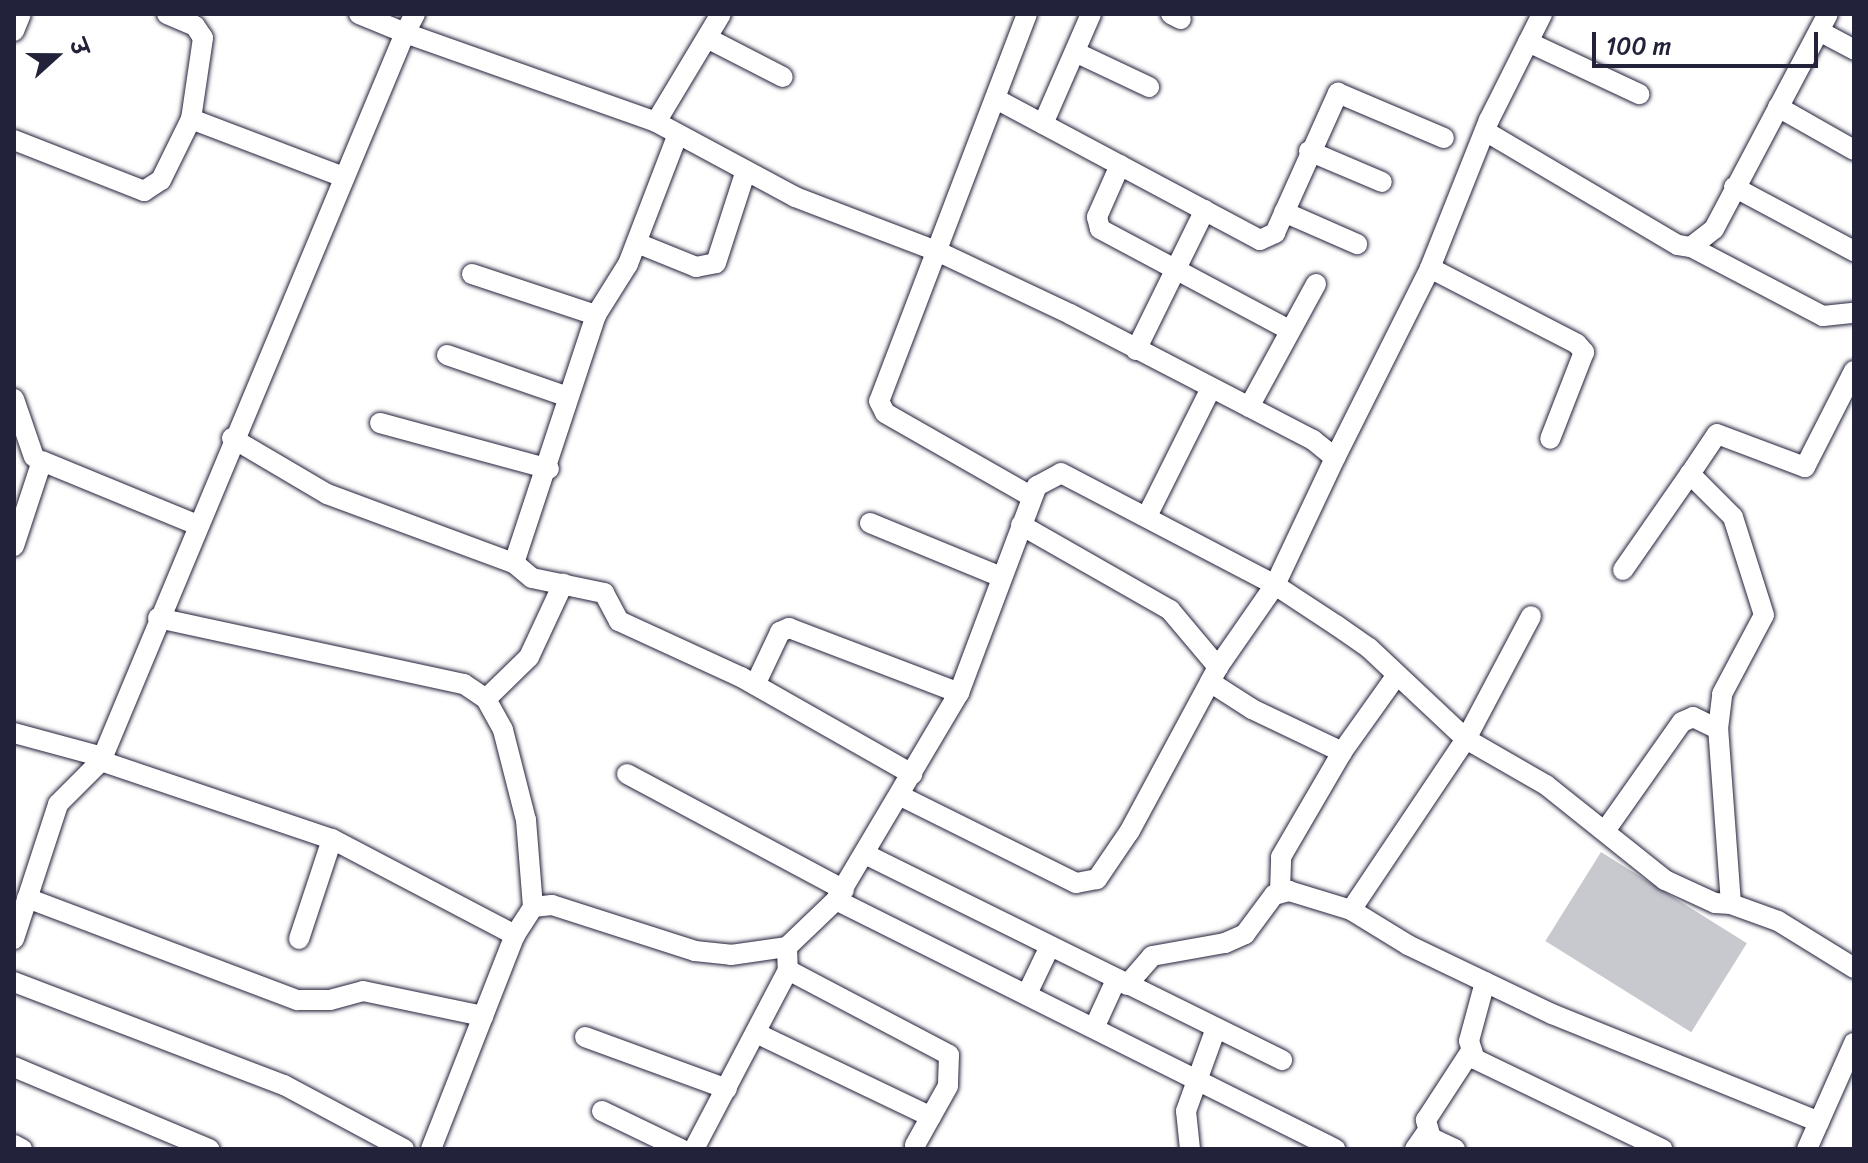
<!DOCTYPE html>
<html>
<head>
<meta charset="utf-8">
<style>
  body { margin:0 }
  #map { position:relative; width:1868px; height:1163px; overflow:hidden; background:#fff; font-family:Sriracha,"Playpen Sans Deva",sans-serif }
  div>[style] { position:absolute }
  .building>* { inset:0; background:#c8c8cf; transform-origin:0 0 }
  .roads { filter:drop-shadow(0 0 2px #22223b) drop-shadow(0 0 2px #22223b) }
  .minor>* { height:20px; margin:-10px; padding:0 10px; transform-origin:10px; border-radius:10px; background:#fff }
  span { translate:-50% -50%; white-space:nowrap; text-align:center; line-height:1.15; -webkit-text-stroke:8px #fff; paint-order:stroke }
  .frame { position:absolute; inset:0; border:16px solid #22223b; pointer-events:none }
  .north { position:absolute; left:16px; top:16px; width:80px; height:80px; -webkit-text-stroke:6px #fff; paint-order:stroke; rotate:69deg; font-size:22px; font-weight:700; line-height:32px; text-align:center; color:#22223b }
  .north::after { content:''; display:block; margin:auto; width:28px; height:36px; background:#22223b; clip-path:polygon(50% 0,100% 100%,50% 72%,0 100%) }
  .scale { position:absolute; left:1592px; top:32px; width:226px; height:36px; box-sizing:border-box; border:4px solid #22223b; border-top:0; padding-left:10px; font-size:24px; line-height:28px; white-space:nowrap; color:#22223b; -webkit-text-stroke:6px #fff; paint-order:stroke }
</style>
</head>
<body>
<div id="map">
  <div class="building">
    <i style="left:1601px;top:852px;width:172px;height:105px;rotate:32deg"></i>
  </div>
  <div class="roads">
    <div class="minor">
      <i style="left:167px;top:14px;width:30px;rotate:23deg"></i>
      <i style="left:195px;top:26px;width:14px;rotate:56deg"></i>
      <i style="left:203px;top:38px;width:82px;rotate:98.4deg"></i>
      <i style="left:191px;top:119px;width:164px;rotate:20.8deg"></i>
      <i style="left:359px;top:14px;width:50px;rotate:22.4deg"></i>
      <i style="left:405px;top:33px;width:789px;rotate:112.66deg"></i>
      <i style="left:101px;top:761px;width:244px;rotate:18.7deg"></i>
      <i style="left:332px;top:839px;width:207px;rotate:27.7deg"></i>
      <i style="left:415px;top:14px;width:21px;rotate:118deg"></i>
      <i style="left:405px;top:33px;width:266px;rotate:19.5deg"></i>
      <i style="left:656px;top:122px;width:158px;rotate:28.3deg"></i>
      <i style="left:795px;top:197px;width:154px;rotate:20.9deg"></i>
      <i style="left:939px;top:252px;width:145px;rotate:25.3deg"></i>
      <i style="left:1070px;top:314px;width:274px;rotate:27.4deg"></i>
      <i style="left:1313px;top:440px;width:28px;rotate:39deg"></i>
      <i style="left:1335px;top:458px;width:140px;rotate:115.3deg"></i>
      <i style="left:1275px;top:585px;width:100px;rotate:124.8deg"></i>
      <i style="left:1218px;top:667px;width:187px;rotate:118.3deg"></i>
      <i style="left:1129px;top:832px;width:57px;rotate:124.2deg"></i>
      <i style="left:1097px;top:879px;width:21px;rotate:169deg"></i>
      <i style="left:1076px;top:883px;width:195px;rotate:-153.6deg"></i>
      <i style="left:1027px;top:14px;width:414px;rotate:110.9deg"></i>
      <i style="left:879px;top:401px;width:13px;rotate:63deg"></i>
      <i style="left:885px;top:413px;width:169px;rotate:29.7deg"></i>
      <i style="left:1171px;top:14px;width:11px;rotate:27deg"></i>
      <i style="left:14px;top:31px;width:18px;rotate:-68deg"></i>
      <i style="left:1819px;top:31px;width:40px;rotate:28deg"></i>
      <i style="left:707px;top:38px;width:85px;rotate:27.2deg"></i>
      <i style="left:1528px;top:42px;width:123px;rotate:25.1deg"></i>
      <i style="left:1075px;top:52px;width:82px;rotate:25.3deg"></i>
      <i style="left:996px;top:99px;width:299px;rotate:28.1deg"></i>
      <i style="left:1260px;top:240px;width:17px;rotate:-25deg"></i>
      <i style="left:1275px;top:233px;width:154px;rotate:-65.8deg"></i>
      <i style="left:1338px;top:93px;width:115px;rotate:23deg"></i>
      <i style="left:1778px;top:107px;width:87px;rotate:29.5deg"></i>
      <i style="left:656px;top:122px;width:126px;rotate:-59deg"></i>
      <i style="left:1043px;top:124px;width:120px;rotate:-66.4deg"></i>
      <i style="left:1485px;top:131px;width:224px;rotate:30.6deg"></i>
      <i style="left:1678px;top:245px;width:13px;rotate:9deg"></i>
      <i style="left:1691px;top:247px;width:29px;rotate:-38deg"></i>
      <i style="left:1714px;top:229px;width:243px;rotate:-62.1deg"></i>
      <i style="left:14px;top:140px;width:140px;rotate:21.4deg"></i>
      <i style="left:144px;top:191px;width:20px;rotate:-33deg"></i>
      <i style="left:161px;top:180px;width:68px;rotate:-63.8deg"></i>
      <i style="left:1309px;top:151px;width:79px;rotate:23deg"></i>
      <i style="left:1120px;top:165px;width:57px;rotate:113.9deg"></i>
      <i style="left:1097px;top:217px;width:12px;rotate:76deg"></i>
      <i style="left:1100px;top:229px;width:214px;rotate:28.1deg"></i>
      <i style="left:1734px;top:187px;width:136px;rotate:28.1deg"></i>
      <i style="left:1284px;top:212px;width:80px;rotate:23.7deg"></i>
      <i style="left:637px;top:243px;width:64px;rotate:22.1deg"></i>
      <i style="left:696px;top:267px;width:20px;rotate:-11deg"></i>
      <i style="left:716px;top:263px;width:95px;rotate:-72.1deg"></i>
      <i style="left:1691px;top:247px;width:149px;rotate:27.6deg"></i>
      <i style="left:1823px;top:316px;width:31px;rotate:-6deg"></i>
      <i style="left:1430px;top:268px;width:165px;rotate:27.3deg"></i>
      <i style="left:1577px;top:344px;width:11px;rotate:49deg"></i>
      <i style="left:1584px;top:352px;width:93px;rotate:111.3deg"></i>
      <i style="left:472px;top:274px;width:131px;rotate:18.3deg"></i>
      <i style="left:1136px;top:350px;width:156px;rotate:-63.8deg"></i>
      <i style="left:447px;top:355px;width:128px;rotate:19.1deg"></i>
      <i style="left:14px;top:399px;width:61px;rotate:71deg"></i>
      <i style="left:1249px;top:407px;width:140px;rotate:-61.4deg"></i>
      <i style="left:380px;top:423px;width:175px;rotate:15.2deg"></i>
      <i style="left:232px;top:438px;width:110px;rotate:30.5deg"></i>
      <i style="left:327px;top:494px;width:199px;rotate:20.3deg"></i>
      <i style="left:514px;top:563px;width:261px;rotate:-71.7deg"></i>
      <i style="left:596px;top:315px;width:60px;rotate:-57.9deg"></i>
      <i style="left:628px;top:264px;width:139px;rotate:-69deg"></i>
      <i style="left:1335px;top:458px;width:212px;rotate:-63.4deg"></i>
      <i style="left:1430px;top:268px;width:159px;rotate:-68.3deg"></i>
      <i style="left:1489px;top:120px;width:119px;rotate:-63.4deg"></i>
      <i style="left:1147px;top:516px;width:143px;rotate:-63.4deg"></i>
      <i style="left:870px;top:523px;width:142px;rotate:22.4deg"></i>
      <i style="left:1021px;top:525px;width:172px;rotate:29.7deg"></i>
      <i style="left:1170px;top:610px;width:75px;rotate:49.9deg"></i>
      <i style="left:14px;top:546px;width:89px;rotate:-71.8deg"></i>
      <i style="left:42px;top:461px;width:168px;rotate:22.4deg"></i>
      <i style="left:514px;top:563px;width:23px;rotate:40deg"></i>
      <i style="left:532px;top:578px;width:74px;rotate:11.8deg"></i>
      <i style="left:604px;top:593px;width:32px;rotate:62deg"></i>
      <i style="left:619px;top:621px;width:134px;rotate:24.7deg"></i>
      <i style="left:741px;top:677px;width:197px;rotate:29.6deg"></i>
      <i style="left:1623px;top:570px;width:117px;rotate:-55.1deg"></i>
      <i style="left:158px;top:618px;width:313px;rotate:12.2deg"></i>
      <i style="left:464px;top:684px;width:27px;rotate:34deg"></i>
      <i style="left:486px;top:699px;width:35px;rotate:61deg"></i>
      <i style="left:503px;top:730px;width:93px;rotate:75.7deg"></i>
      <i style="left:526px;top:820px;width:87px;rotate:85.4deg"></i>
      <i style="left:1210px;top:682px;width:50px;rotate:32.7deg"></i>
      <i style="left:1252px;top:709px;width:100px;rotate:25.5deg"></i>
      <i style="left:755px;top:685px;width:59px;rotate:-64.7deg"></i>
      <i style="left:780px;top:632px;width:10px;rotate:-24deg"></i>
      <i style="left:789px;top:628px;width:182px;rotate:20.9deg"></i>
      <i style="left:486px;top:699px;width:60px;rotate:-44.3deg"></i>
      <i style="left:529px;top:657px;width:81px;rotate:-65deg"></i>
      <i style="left:14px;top:733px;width:92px;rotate:15.1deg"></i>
      <i style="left:627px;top:774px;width:246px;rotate:28.1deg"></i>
      <i style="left:1605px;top:831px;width:133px;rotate:-54.8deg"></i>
      <i style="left:1682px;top:722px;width:12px;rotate:-24deg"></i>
      <i style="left:1693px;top:717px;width:28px;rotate:26deg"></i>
      <i style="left:867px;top:855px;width:463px;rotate:26.3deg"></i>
      <i style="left:1280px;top:891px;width:34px;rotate:-88deg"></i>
      <i style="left:1281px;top:857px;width:121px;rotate:-59.8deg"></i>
      <i style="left:1342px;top:752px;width:95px;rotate:-54.5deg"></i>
      <i style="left:27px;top:898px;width:289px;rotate:20.7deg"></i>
      <i style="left:297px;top:1000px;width:33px"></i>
      <i style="left:330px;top:1000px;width:34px;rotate:-15deg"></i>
      <i style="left:363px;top:991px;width:123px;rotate:11.8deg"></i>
      <i style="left:836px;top:900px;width:558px;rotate:26.52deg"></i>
      <i style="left:1731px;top:904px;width:175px;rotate:-94.2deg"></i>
      <i style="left:1718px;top:729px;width:35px;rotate:-83deg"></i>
      <i style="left:1722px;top:694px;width:89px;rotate:-62deg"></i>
      <i style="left:1764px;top:615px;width:103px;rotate:-107.6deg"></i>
      <i style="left:1733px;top:517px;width:61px;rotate:-135deg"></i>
      <i style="left:1690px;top:474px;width:48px;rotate:-56deg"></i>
      <i style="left:1717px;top:434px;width:94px;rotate:20.6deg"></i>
      <i style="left:1805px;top:467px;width:108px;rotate:-63deg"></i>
      <i style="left:1351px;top:910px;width:206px;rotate:-56.1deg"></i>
      <i style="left:1466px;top:739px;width:139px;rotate:-62.1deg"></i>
      <i style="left:14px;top:939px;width:142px;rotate:-71.9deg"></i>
      <i style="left:58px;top:804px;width:61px;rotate:-45deg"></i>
      <i style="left:299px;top:939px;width:105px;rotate:-71.7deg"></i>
      <i style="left:787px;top:947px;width:23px;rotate:88deg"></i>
      <i style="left:788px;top:970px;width:182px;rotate:27.8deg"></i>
      <i style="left:949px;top:1055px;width:31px;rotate:92deg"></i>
      <i style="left:948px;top:1086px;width:68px;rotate:119.2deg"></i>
      <i style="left:14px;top:982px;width:289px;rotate:20.9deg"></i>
      <i style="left:284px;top:1085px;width:136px;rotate:28.1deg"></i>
      <i style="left:1485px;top:982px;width:61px;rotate:105.2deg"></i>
      <i style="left:1469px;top:1041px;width:19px;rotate:72deg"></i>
      <i style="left:1475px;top:1059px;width:208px;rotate:25.7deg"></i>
      <i style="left:1127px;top:985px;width:38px;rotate:-49deg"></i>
      <i style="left:1152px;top:956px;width:74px;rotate:-10.1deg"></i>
      <i style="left:1225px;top:943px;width:22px;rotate:-24deg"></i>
      <i style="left:1245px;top:934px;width:49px;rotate:-53.4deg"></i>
      <i style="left:1274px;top:895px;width:16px;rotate:-15deg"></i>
      <i style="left:1289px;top:891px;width:65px;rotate:17deg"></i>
      <i style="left:1351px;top:910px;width:67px;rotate:31.6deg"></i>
      <i style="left:1408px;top:945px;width:160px;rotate:25.6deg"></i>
      <i style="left:1552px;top:1014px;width:288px;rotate:22deg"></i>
      <i style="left:1027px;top:994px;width:51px;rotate:-64.4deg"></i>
      <i style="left:1094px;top:1028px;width:53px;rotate:-65.4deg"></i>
      <i style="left:756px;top:1033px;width:194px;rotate:25.6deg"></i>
      <i style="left:585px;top:1037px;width:151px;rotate:20.1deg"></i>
      <i style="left:14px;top:1067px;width:212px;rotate:22.8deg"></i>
      <i style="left:602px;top:1111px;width:88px;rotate:25.7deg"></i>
      <i style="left:14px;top:1145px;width:9px;rotate:27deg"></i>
      <i style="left:431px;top:1149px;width:230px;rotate:-68.6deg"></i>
      <i style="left:515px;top:935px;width:33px;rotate:-57deg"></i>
      <i style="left:533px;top:907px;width:19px;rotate:-6deg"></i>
      <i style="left:552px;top:905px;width:150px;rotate:17.8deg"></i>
      <i style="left:695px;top:951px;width:36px;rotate:6deg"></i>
      <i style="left:731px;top:955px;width:57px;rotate:-8.1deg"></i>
      <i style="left:787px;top:947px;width:68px;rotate:-43.8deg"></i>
      <i style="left:836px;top:900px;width:241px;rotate:-59.3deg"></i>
      <i style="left:959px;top:693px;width:221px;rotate:-69.4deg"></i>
      <i style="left:1037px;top:486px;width:27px;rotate:-28deg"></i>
      <i style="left:1061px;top:473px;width:242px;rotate:27.6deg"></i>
      <i style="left:1275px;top:585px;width:73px;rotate:33.3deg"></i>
      <i style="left:1336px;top:625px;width:40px;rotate:34.9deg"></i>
      <i style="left:1369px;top:648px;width:133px;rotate:43.2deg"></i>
      <i style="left:1466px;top:739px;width:92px;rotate:29.9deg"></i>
      <i style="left:1546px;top:785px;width:152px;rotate:38.6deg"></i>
      <i style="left:1665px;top:880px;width:55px;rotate:24.7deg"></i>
      <i style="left:1715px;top:903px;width:16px;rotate:4deg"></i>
      <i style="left:1731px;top:904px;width:50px;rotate:19.9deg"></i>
      <i style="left:1778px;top:921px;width:89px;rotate:31.7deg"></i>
      <i style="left:694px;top:1149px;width:202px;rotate:-62.3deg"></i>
      <i style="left:1190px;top:1149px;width:38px;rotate:-96deg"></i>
      <i style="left:1186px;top:1111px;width:88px;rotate:-70.1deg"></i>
      <i style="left:1415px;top:1149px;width:21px;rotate:-55deg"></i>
      <i style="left:1455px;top:1149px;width:26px;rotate:-155deg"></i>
      <i style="left:1431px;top:1138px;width:19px;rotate:-106deg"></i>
      <i style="left:1426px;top:1120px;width:82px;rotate:-56.9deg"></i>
      <i style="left:1807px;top:1149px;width:116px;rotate:-66.1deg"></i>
    </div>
  </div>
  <div class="frame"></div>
  <div class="north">उ</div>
  <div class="scale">100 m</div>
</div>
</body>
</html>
